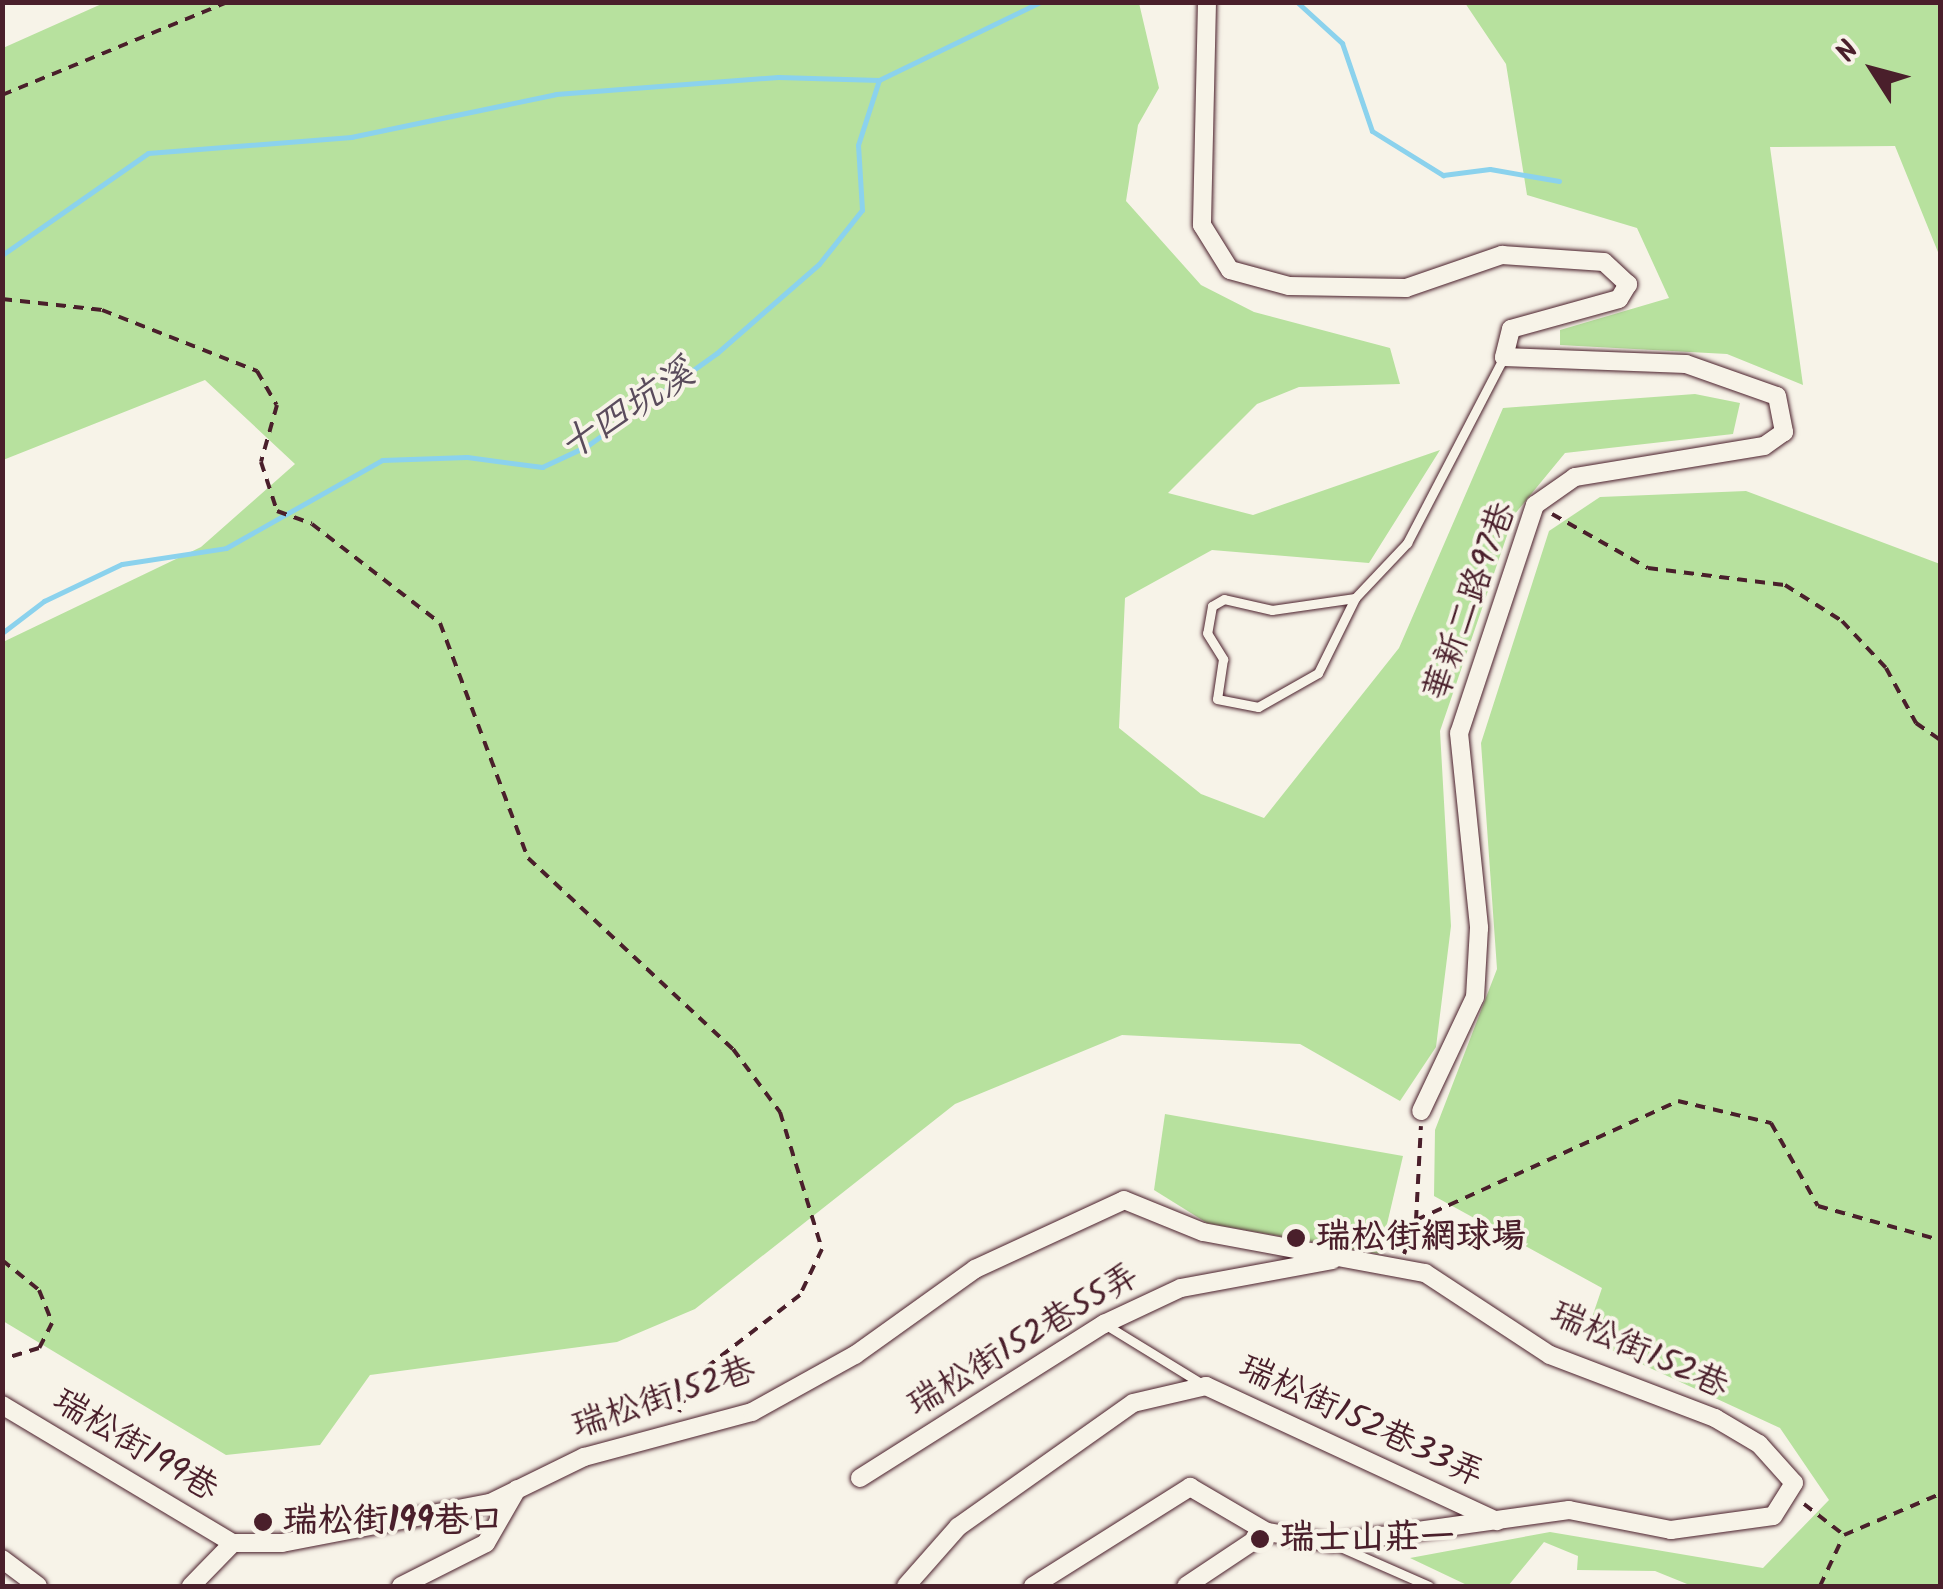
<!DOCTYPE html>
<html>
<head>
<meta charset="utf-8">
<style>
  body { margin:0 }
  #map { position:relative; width:1943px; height:1589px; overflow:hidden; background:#f7f3e8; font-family:Kalam,"LXGW WenKai TC",sans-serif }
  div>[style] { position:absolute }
  .green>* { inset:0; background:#b7e19e }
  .stream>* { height:5px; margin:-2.5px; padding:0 2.5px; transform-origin:2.5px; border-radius:2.5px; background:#8bd2ed }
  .path>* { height:4px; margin-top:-2px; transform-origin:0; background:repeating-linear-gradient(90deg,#4a1f2b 0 10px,transparent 0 18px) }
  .roads { filter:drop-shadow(0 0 2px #4a1f2b) drop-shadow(0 0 2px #4a1f2b) }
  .lane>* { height:9px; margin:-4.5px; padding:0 4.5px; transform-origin:4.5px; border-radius:4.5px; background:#f7f3e8 }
  .street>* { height:18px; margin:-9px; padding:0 9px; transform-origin:9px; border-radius:9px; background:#f7f3e8 }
  .dots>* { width:28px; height:28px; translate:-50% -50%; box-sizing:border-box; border:5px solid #f7f3e8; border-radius:50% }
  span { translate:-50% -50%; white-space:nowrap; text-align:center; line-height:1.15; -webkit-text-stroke:8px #f7f3e8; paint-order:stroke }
  .street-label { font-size:35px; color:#4a1f2b }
  .poi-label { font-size:35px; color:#4a1f2b; font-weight:700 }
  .left { translate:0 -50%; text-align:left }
  .water-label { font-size:38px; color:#5a4c5c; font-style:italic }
  .frame { position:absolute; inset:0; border:5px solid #4a1f2b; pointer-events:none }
  .north { position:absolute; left:1823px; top:20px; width:100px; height:100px; -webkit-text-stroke:8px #f7f3e8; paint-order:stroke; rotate:306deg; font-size:28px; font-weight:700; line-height:40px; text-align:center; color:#4a1f2b }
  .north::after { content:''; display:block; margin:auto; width:35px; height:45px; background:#4a1f2b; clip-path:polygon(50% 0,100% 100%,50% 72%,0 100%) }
</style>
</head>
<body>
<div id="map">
  <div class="green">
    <i style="clip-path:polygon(106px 2px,1139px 3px,1159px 88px,1138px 125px,1126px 201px,1201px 285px,1254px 312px,1390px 348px,1400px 384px,1299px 387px,1257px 404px,1168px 493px,1253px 515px,1440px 450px,1369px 563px,1212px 550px,1125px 598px,1119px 728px,1201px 794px,1264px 818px,1399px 648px,1503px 408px,1695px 394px,1740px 403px,1733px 434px,1565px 453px,1514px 515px,1440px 731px,1451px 926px,1436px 1047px,1400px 1101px,1300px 1044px,1122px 1035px,955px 1104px,695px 1309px,617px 1342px,370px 1375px,320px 1445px,226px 1455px,3px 1321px,3px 642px,201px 547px,295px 464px,205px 380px,3px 460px,3px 48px)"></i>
    <i style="clip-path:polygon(1465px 3px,1940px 3px,1940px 257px,1895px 146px,1770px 147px,1803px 385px,1727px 354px,1560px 345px,1560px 330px,1669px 298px,1637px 228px,1527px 195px,1506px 64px)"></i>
    <i style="clip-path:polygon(1746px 491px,1940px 564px,1940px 1586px,1692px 1586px,1655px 1571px,1577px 1570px,1578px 1556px,1544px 1542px,1508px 1586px,1469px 1586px,1410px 1558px,1550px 1532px,1763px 1568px,1829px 1500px,1780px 1428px,1585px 1338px,1602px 1288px,1434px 1196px,1435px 1130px,1497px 969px,1481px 743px,1549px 531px,1600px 497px)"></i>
    <i style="clip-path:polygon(1165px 1114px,1403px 1156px,1380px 1254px,1207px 1223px,1154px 1190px)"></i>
  </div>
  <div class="stream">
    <i style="left:1297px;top:2px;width:61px;rotate:42.3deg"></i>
    <i style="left:1342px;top:43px;width:93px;rotate:71.2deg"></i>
    <i style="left:1372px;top:131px;width:84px;rotate:31.8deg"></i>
    <i style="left:1443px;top:175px;width:47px;rotate:-7.3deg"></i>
    <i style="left:1490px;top:169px;width:70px;rotate:9.9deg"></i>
    <i style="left:2px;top:255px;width:178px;rotate:-34.9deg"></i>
    <i style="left:148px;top:153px;width:204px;rotate:-4.5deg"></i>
    <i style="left:351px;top:137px;width:209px;rotate:-11.8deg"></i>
    <i style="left:556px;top:94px;width:223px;rotate:-4.4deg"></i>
    <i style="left:778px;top:77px;width:101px;rotate:1.7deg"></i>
    <i style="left:879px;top:80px;width:179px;rotate:-25.8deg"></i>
    <i style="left:2px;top:633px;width:53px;rotate:-37.3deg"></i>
    <i style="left:44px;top:601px;width:86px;rotate:-25.4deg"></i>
    <i style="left:122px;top:564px;width:105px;rotate:-8.7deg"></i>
    <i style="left:226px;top:548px;width:179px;rotate:-29.4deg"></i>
    <i style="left:382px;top:460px;width:85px;rotate:-2deg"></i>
    <i style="left:467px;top:457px;width:76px;rotate:7.6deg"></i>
    <i style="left:542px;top:467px;width:50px;rotate:-25deg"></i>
    <i style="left:587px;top:446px;width:160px;rotate:-35.6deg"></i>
    <i style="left:717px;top:353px;width:135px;rotate:-41.1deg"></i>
    <i style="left:819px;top:264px;width:69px;rotate:-51.5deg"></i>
    <i style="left:862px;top:210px;width:65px;rotate:-93.5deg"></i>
    <i style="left:858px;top:145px;width:68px;rotate:-72.1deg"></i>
  </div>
  <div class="path">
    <i style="left:2px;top:95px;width:244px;rotate:-22.4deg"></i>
    <i style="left:2px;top:299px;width:101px;rotate:6.3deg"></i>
    <i style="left:102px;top:310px;width:167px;rotate:21.5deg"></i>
    <i style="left:257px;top:371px;width:39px;rotate:60deg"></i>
    <i style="left:277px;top:405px;width:59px;rotate:105.7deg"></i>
    <i style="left:261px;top:462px;width:52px;rotate:71.9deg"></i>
    <i style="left:277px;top:511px;width:37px;rotate:20deg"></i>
    <i style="left:312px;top:524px;width:162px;rotate:37.7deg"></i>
    <i style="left:440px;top:623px;width:251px;rotate:69.5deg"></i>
    <i style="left:528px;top:858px;width:280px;rotate:43deg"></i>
    <i style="left:733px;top:1049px;width:79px;rotate:53.3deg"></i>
    <i style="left:780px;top:1112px;width:143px;rotate:73deg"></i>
    <i style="left:822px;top:1249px;width:51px;rotate:115.6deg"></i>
    <i style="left:800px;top:1295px;width:134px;rotate:142.3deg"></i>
    <i style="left:694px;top:1377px;width:38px;rotate:113deg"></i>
    <i style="left:1552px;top:514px;width:110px;rotate:29.4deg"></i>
    <i style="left:1648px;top:568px;width:138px;rotate:7.1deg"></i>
    <i style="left:1785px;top:585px;width:67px;rotate:32.3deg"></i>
    <i style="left:1842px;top:621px;width:64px;rotate:46.9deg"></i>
    <i style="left:1886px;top:668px;width:63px;rotate:61.4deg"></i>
    <i style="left:1916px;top:723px;width:29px;rotate:35deg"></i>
    <i style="left:1416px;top:1220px;width:94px;rotate:-87deg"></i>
    <i style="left:1404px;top:1254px;width:36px;rotate:-71deg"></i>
    <i style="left:1416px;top:1220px;width:288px;rotate:-24.4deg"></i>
    <i style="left:1678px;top:1101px;width:96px;rotate:13.3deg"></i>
    <i style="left:1771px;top:1123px;width:95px;rotate:60.5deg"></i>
    <i style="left:1818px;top:1206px;width:127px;rotate:15.6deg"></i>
    <i style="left:2px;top:1260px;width:48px;rotate:39deg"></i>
    <i style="left:39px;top:1290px;width:35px;rotate:68deg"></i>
    <i style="left:52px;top:1323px;width:28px;rotate:117deg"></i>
    <i style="left:39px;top:1348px;width:39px;rotate:163deg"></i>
    <i style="left:1804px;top:1504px;width:51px;rotate:37.8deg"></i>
    <i style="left:1844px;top:1535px;width:104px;rotate:-23.1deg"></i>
    <i style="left:1820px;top:1586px;width:54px;rotate:-64.9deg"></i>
  </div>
  <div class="roads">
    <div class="lane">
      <i style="left:1355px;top:598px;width:84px;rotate:171.8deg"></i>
      <i style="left:1272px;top:610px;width:49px;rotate:-167.1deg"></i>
      <i style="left:1224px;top:599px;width:14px;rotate:150deg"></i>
      <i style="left:1212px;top:606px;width:27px;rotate:100deg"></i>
      <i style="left:1207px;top:633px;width:31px;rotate:58deg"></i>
      <i style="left:1223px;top:659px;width:40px;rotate:98.5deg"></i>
      <i style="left:1217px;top:699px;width:42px;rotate:11deg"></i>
      <i style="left:1258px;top:707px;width:69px;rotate:-29.5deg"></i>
      <i style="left:1318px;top:673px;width:84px;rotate:-63.7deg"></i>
      <i style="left:1355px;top:598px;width:76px;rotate:-46.6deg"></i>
      <i style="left:1407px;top:543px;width:210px;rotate:-62.5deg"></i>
      <i style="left:1106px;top:1325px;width:115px;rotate:31.5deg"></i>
      <i style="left:1338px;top:1546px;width:99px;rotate:23.7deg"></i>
    </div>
    <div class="street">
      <i style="left:1207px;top:2px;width:223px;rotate:91.3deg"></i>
      <i style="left:1202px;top:225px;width:53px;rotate:58.1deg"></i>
      <i style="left:1230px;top:270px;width:61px;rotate:15.2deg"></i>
      <i style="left:1289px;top:286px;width:117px;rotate:1deg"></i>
      <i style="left:1406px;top:288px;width:102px;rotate:-19deg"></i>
      <i style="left:1502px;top:255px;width:102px;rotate:3.9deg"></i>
      <i style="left:1604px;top:262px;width:33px;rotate:43deg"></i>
      <i style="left:1628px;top:284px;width:17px;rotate:121deg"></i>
      <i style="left:1619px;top:299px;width:112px;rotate:164.5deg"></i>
      <i style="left:1511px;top:329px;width:29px;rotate:104deg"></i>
      <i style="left:1504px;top:357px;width:182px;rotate:2.2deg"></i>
      <i style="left:1686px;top:364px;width:96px;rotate:19.4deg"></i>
      <i style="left:1777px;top:396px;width:37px;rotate:79deg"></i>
      <i style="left:1784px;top:432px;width:24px;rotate:145deg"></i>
      <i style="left:1764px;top:446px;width:192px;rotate:170.7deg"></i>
      <i style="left:1575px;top:477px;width:49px;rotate:145deg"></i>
      <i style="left:1535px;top:505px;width:240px;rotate:108.4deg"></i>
      <i style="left:1459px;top:733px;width:196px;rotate:84.1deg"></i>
      <i style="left:1479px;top:928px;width:69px;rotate:93.3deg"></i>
      <i style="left:1475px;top:997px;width:126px;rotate:115.3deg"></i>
      <i style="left:2px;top:1405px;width:269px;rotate:30.9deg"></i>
      <i style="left:860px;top:1478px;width:289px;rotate:-32.3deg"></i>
      <i style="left:1104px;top:1324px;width:85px;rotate:-25.1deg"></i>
      <i style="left:1181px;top:1288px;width:154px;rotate:-10.5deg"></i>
      <i style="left:233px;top:1543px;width:49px"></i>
      <i style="left:282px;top:1543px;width:212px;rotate:-10.9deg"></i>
      <i style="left:490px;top:1503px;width:105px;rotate:-26.1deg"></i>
      <i style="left:584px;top:1457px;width:174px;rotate:-15deg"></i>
      <i style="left:752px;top:1412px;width:118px;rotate:-29deg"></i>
      <i style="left:855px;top:1355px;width:148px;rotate:-35.6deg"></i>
      <i style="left:975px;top:1269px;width:164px;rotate:-24.8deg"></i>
      <i style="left:1124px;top:1200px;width:85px;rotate:22.1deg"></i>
      <i style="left:1203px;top:1232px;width:226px;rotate:10.5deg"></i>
      <i style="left:1425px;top:1273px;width:149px;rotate:33.3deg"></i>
      <i style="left:1550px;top:1355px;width:177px;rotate:20.9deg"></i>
      <i style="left:1715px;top:1418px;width:51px;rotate:30.6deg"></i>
      <i style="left:1759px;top:1444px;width:52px;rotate:48.1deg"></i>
      <i style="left:1794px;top:1483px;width:39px;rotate:122deg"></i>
      <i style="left:1773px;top:1516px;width:103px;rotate:172.2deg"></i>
      <i style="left:1671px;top:1530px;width:104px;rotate:-168.9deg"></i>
      <i style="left:1569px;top:1510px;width:240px;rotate:172.1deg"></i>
      <i style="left:1331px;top:1543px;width:65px;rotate:-170.2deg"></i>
      <i style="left:1267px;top:1532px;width:97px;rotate:146.3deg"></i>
      <i style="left:2px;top:1559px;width:45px;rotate:36.9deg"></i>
      <i style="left:191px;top:1586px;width:60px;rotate:-45.7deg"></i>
      <i style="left:401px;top:1586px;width:95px;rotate:-26.8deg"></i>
      <i style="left:486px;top:1543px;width:62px;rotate:-60.1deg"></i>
      <i style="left:906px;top:1586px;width:79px;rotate:-48.6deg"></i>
      <i style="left:958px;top:1527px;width:214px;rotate:-35.3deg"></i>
      <i style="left:1133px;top:1403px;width:75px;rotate:-13.1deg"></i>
      <i style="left:1206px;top:1386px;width:321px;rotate:24.9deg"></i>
      <i style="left:1033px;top:1586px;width:186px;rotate:-32.2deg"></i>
      <i style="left:1190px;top:1487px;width:89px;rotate:30.3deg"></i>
    </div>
  </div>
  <div class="dots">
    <i style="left:1296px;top:1238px;background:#4a1f2b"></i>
    <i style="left:263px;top:1522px;background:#4a1f2b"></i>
    <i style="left:1260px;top:1539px;background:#4a1f2b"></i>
  </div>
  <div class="street-label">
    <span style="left:1471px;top:602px;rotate:-70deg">華新二路97巷</span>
    <span style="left:1024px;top:1341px;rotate:-31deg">瑞松街152巷55弄</span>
    <span style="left:1639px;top:1351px;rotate:24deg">瑞松街152巷</span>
    <span style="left:664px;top:1399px;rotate:-18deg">瑞松街152巷</span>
    <span style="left:1361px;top:1422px;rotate:25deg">瑞松街152巷33弄</span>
    <span style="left:135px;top:1446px;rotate:31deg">瑞松街199巷</span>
  </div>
  <div class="poi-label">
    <span class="left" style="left:1316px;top:1238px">瑞松街網球場</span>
    <span class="left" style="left:283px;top:1522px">瑞松街199巷口</span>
    <span class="left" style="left:1280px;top:1539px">瑞士山莊一</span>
  </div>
  <div class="water-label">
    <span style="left:628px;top:412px;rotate:-33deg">十四坑溪</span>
  </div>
  <div class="frame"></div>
  <div class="north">N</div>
</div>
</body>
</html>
